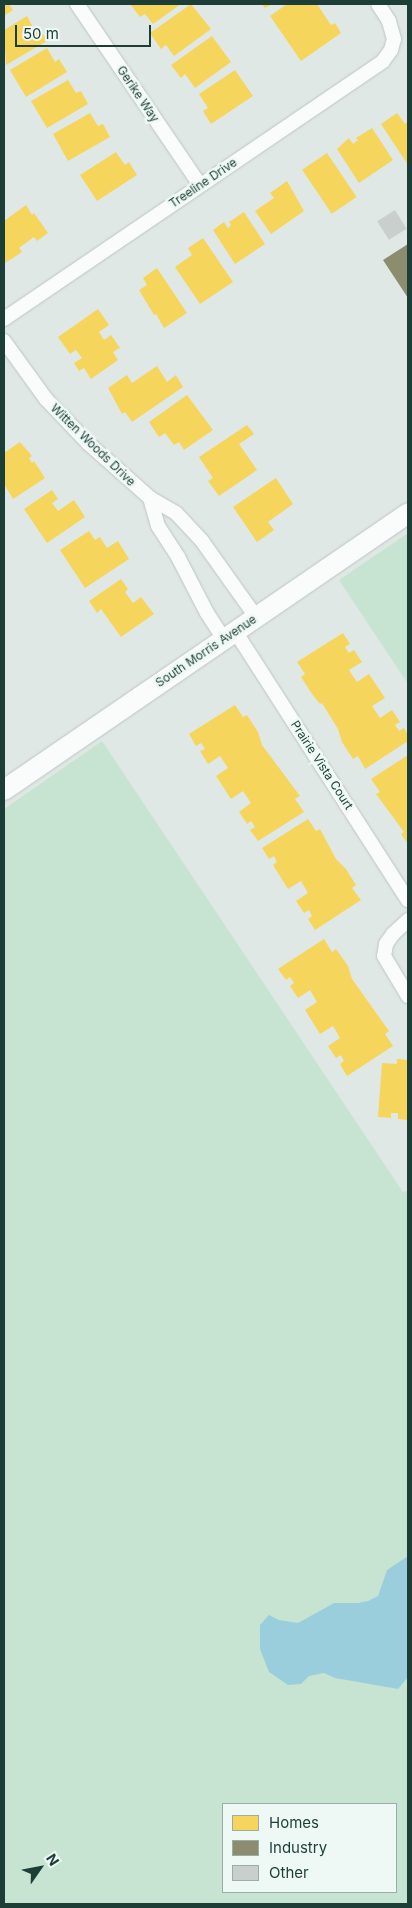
<!DOCTYPE html>
<html>
<head>
<meta charset="utf-8">
<style>
  body { margin:0 }
  #map { position:relative; width:412px; height:1908px; overflow:hidden; background:#e0e8e5; font-family:Inter,sans-serif }
  div>[style] { position:absolute }
  .green>* { inset:0; background:#c7e4d2 }
  .water>* { inset:0; background:#9bcedc }
  .homes>* { inset:0; background:#f6d55c; transform-origin:0 0 }
  .industry>* { inset:0; background:#8c8c6e }
  .building>* { inset:0; background:#c8cfcd; transform-origin:0 0 }
  .roads { filter:drop-shadow(0 0 1px #bdc5c2) drop-shadow(0 0 1px #bdc5c2) }
  .street>* { height:14px; margin:-7px; padding:0 7px; transform-origin:7px; border-radius:7px; background:#fafcfb }
  .secondary>* { height:20px; margin:-10px; padding:0 10px; transform-origin:10px; border-radius:10px; background:#fafcfb }
  span { translate:-50% -50%; white-space:nowrap; text-align:center; line-height:1.15; -webkit-text-stroke:5px #eef8f4; paint-order:stroke }
  .street-label { font-size:12px; color:#1d3d37 }
  .frame { position:absolute; inset:0; border:5px solid #1d3d37; pointer-events:none }
  .legend { position:absolute; left:222px; top:1803px; width:175px; height:90px; box-sizing:border-box; background:#eef8f4; border:1px solid #9aada8; margin:0; padding:6px 9px; list-style:none; font-size:15px; color:#1d3d37 }
  .legend li { display:flex; align-items:center; gap:10px; height:25px }
  .legend b { width:25px; border:1px solid #9aada8 }
  .north { position:absolute; left:15px; top:1843px; width:50px; height:50px; -webkit-text-stroke:4px #eef8f4; paint-order:stroke; rotate:57deg; font-size:14px; font-weight:700; line-height:20px; text-align:center; color:#1d3d37 }
  .north::after { content:''; display:block; margin:auto; width:18px; height:22px; background:#1d3d37; clip-path:polygon(50% 0,100% 100%,50% 72%,0 100%) }
  .scale { position:absolute; left:15px; top:25px; width:136px; height:22px; box-sizing:border-box; border:2px solid #1d3d37; border-top:0; padding-left:6px; font-size:15px; line-height:18px; white-space:nowrap; color:#1d3d37; -webkit-text-stroke:4px #eef8f4; paint-order:stroke }
</style>
</head>
<body>
<div id="map">
  <div class="green">
    <i style="clip-path:polygon(408px 533px,408px 684px,339px 580px)"></i>
    <i style="clip-path:polygon(evenodd,102px 741px,403px 1192px,408px 1190px,408px 1904px,4px 1904px,4px 809px,102px 741px,223px 1804px,396px 1804px,396px 1892px,223px 1892px,223px 1804px)"></i>
  </div>
  <div class="water">
    <i style="clip-path:polygon(408px 1556px,408px 1677px,398px 1689px,335px 1678px,324px 1673px,309px 1676px,301px 1684px,288px 1685px,269px 1672px,260px 1649px,260px 1625px,269px 1615px,279px 1620px,298px 1623px,334px 1603px,358px 1603px,368px 1601px,378px 1596px,387px 1570px)"></i>
  </div>
  <div class="homes">
    <i style="clip-path:polygon(4px 4px,9px 4px,13px 10px,4px 16px)"></i>
    <i style="clip-path:polygon(130px 4px,181px 4px,153px 24px,145px 14px,140px 17px)"></i>
    <i style="clip-path:polygon(191px 4px,211px 29px,174px 56px,166px 45px,161px 49px,150px 33px)"></i>
    <i style="clip-path:polygon(262px 4px,272px 4px,265px 8px)"></i>
    <i style="clip-path:polygon(287px 4px,317px 4px,331px 25px,335px 23px,341px 33px,301px 61px,270px 16px)"></i>
    <i style="clip-path:polygon(27px 16px,35px 31px,39px 28px,47px 41px,6px 65px,4px 30px)"></i>
    <i style="clip-path:polygon(212px 36px,231px 62px,195px 88px,185px 74px,181px 78px,171px 65px)"></i>
    <i style="clip-path:polygon(47px 48px,55px 62px,59px 59px,67px 72px,26px 97px,10px 70px)"></i>
    <i style="clip-path:polygon(235px 70px,253px 96px,211px 124px,203px 111px,208px 108px,199px 94px)"></i>
    <i style="clip-path:polygon(68px 80px,76px 93px,81px 91px,88px 104px,47px 128px,31px 101px)"></i>
    <i style="clip-path:polygon(90px 113px,98px 126px,103px 124px,110px 137px,68px 161px,53px 134px)"></i>
    <i style="clip-path:polygon(397px 113px,405px 124px,408px 121px,408px 165px,381px 124px)"></i>
    <i style="clip-path:polygon(372px 128px,393px 160px,359px 183px,337px 149px,349px 138px,353px 144px,358px 140px,356px 138px)"></i>
    <i style="clip-path:polygon(116px 152px,125px 165px,129px 162px,137px 175px,97px 201px,80px 175px)"></i>
    <i style="left:327px;top:153px;width:53px;height:30px;rotate:56deg"></i>
    <i style="clip-path:polygon(287px 181px,304px 211px,271px 234px,255px 211px,274px 198px,270px 193px)"></i>
    <i style="clip-path:polygon(26px 205px,32px 215px,34px 213px,48px 233px,37px 241px,34px 237px,19px 248px,22px 252px,5px 263px,4px 221px)"></i>
    <i style="clip-path:polygon(244px 212px,265px 244px,235px 264px,213px 230px,224px 222px,228px 228px,231px 225px,229px 222px)"></i>
    <i style="clip-path:polygon(203px 238px,233px 282px,200px 304px,175px 267px,192px 255px,188px 248px)"></i>
    <i style="clip-path:polygon(157px 268px,187px 313px,164px 328px,156px 314px,154px 315px,139px 290px,147px 285px,143px 278px)"></i>
    <i style="clip-path:polygon(98px 309px,109px 325px,99px 332px,104px 340px,111px 335px,120px 348px,113px 352px,118px 360px,91px 379px,84px 368px,79px 371px,74px 363px,82px 358px,76px 350px,70px 354px,58px 337px)"></i>
    <i style="clip-path:polygon(157px 366px,167px 382px,176px 375px,183px 387px,132px 422px,125px 412px,122px 414px,108px 388px,127px 375px,132px 383px)"></i>
    <i style="clip-path:polygon(187px 395px,213px 430px,184px 450px,179px 442px,174px 445px,165px 433px,159px 437px,149px 422px)"></i>
    <i style="clip-path:polygon(247px 425px,254px 434px,239px 444px,257px 470px,219px 496px,208px 481px,213px 478px,199px 457px)"></i>
    <i style="clip-path:polygon(20px 442px,32px 456px,29px 458px,32px 463px,34px 461px,45px 478px,13px 499px,4px 484px,4px 453px)"></i>
    <i style="clip-path:polygon(276px 478px,293px 504px,268px 522px,274px 530px,257px 542px,233px 507px)"></i>
    <i style="clip-path:polygon(52px 490px,58px 499px,52px 503px,58px 511px,74px 500px,85px 517px,47px 543px,24px 509px)"></i>
    <i style="clip-path:polygon(89px 531px,95px 540px,100px 537px,107px 548px,118px 541px,129px 559px,85px 588px,60px 550px)"></i>
    <i style="clip-path:polygon(121px 579px,128px 589px,125px 592px,133px 603px,141px 597px,154px 614px,121px 637px,101px 609px,97px 613px,89px 601px)"></i>
    <i style="clip-path:polygon(343px 633px,350px 644px,345px 647px,349px 653px,354px 650px,362px 662px,349px 670px,357px 682px,369px 674px,385px 698px,372px 706px,380px 718px,392px 710px,400px 722px,395px 725px,399px 731px,404px 728px,408px 735px,408px 741px,365px 769px,358px 756px,353px 759px,342px 742px,338px 729px,322px 703px,320px 704px,312px 694px,301px 677px,305px 674px,297px 662px)"></i>
    <i style="clip-path:polygon(235px 705px,243px 717px,247px 715px,258px 732px,262px 745px,300px 796px,295px 799px,304px 812px,258px 841px,250px 830px,255px 827px,251px 821px,247px 824px,239px 812px,251px 803px,243px 791px,231px 799px,216px 776px,228px 768px,220px 756px,208px 764px,200px 751px,205px 749px,201px 743px,196px 746px,189px 734px)"></i>
    <i style="clip-path:polygon(408px 755px,408px 844px,401px 834px,404px 832px,376px 794px,380px 792px,371px 779px)"></i>
    <i style="clip-path:polygon(308px 819px,316px 831px,320px 829px,336px 859px,346px 869px,356px 885px,352px 888px,361px 900px,315px 930px,308px 919px,312px 916px,309px 910px,304px 913px,296px 901px,308px 893px,301px 881px,288px 889px,273px 865px,277px 862px,274px 856px,269px 859px,262px 848px)"></i>
    <i style="clip-path:polygon(324px 939px,332px 952px,336px 949px,348px 966px,352px 979px,389px 1031px,385px 1034px,393px 1046px,347px 1076px,340px 1064px,344px 1061px,341px 1055px,336px 1058px,328px 1046px,340px 1038px,333px 1026px,320px 1034px,305px 1010px,317px 1002px,310px 990px,298px 998px,290px 986px,294px 983px,290px 977px,286px 980px,278px 969px)"></i>
    <i style="clip-path:polygon(397px 1059px,408px 1060px,408px 1120px,398px 1119px,398px 1113px,391px 1113px,391px 1118px,378px 1117px,382px 1063px,397px 1064px)"></i>
  </div>
  <div class="industry">
    <i style="clip-path:polygon(408px 244px,408px 298px,383px 260px)"></i>
  </div>
  <div class="building">
    <i style="left:395px;top:210px;width:22px;height:21px;rotate:58deg"></i>
  </div>
  <div class="roads">
    <div class="street">
      <i style="left:77px;top:4px;width:219px;rotate:55.8deg"></i>
      <i style="left:4px;top:319px;width:458px;rotate:-34.2deg"></i>
      <i style="left:383px;top:61px;width:14px;rotate:-54deg"></i>
      <i style="left:391px;top:50px;width:11px;rotate:-75deg"></i>
      <i style="left:394px;top:39px;width:19px;rotate:-106deg"></i>
      <i style="left:389px;top:21px;width:20px;rotate:-123deg"></i>
      <i style="left:4px;top:341px;width:72px;rotate:54.1deg"></i>
      <i style="left:46px;top:399px;width:61px;rotate:46.3deg"></i>
      <i style="left:88px;top:443px;width:83px;rotate:41.6deg"></i>
      <i style="left:150px;top:498px;width:30px;rotate:30deg"></i>
      <i style="left:176px;top:513px;width:38px;rotate:47deg"></i>
      <i style="left:202px;top:541px;width:93px;rotate:54.6deg"></i>
      <i style="left:150px;top:498px;width:29px;rotate:74deg"></i>
      <i style="left:158px;top:526px;width:37px;rotate:57deg"></i>
      <i style="left:178px;top:557px;width:63px;rotate:62.6deg"></i>
      <i style="left:207px;top:613px;width:31px;rotate:57deg"></i>
      <i style="left:235px;top:631px;width:320px;rotate:57.3deg"></i>
      <i style="left:408px;top:920px;width:21px;rotate:137deg"></i>
      <i style="left:393px;top:934px;width:12px;rotate:125deg"></i>
      <i style="left:386px;top:944px;width:12px;rotate:99deg"></i>
      <i style="left:384px;top:956px;width:47px;rotate:59deg"></i>
    </div>
    <div class="secondary">
      <i style="left:4px;top:790px;width:490px;rotate:-34.4deg"></i>
    </div>
  </div>
  <div class="street-label">
    <span style="left:138px;top:94px;rotate:56deg">Gerike Way</span>
    <span style="left:203px;top:183px;rotate:-34deg">Treeline Drive</span>
    <span style="left:93px;top:445px;rotate:44deg">Witten Woods Drive</span>
    <span style="left:206px;top:651px;rotate:-34deg">South Morris Avenue</span>
    <span style="left:322px;top:765px;rotate:57deg">Prairie Vista Court</span>
  </div>
  <div class="frame"></div>
  <ul class="legend">
  <li><b style="height:14px;background:#f6d55c"></b>Homes</li>
  <li><b style="height:14px;background:#8c8c6e"></b>Industry</li>
  <li><b style="height:14px;background:#c8cfcd"></b>Other</li>
  </ul>
  <div class="north">N</div>
  <div class="scale">50 m</div>
</div>
</body>
</html>
